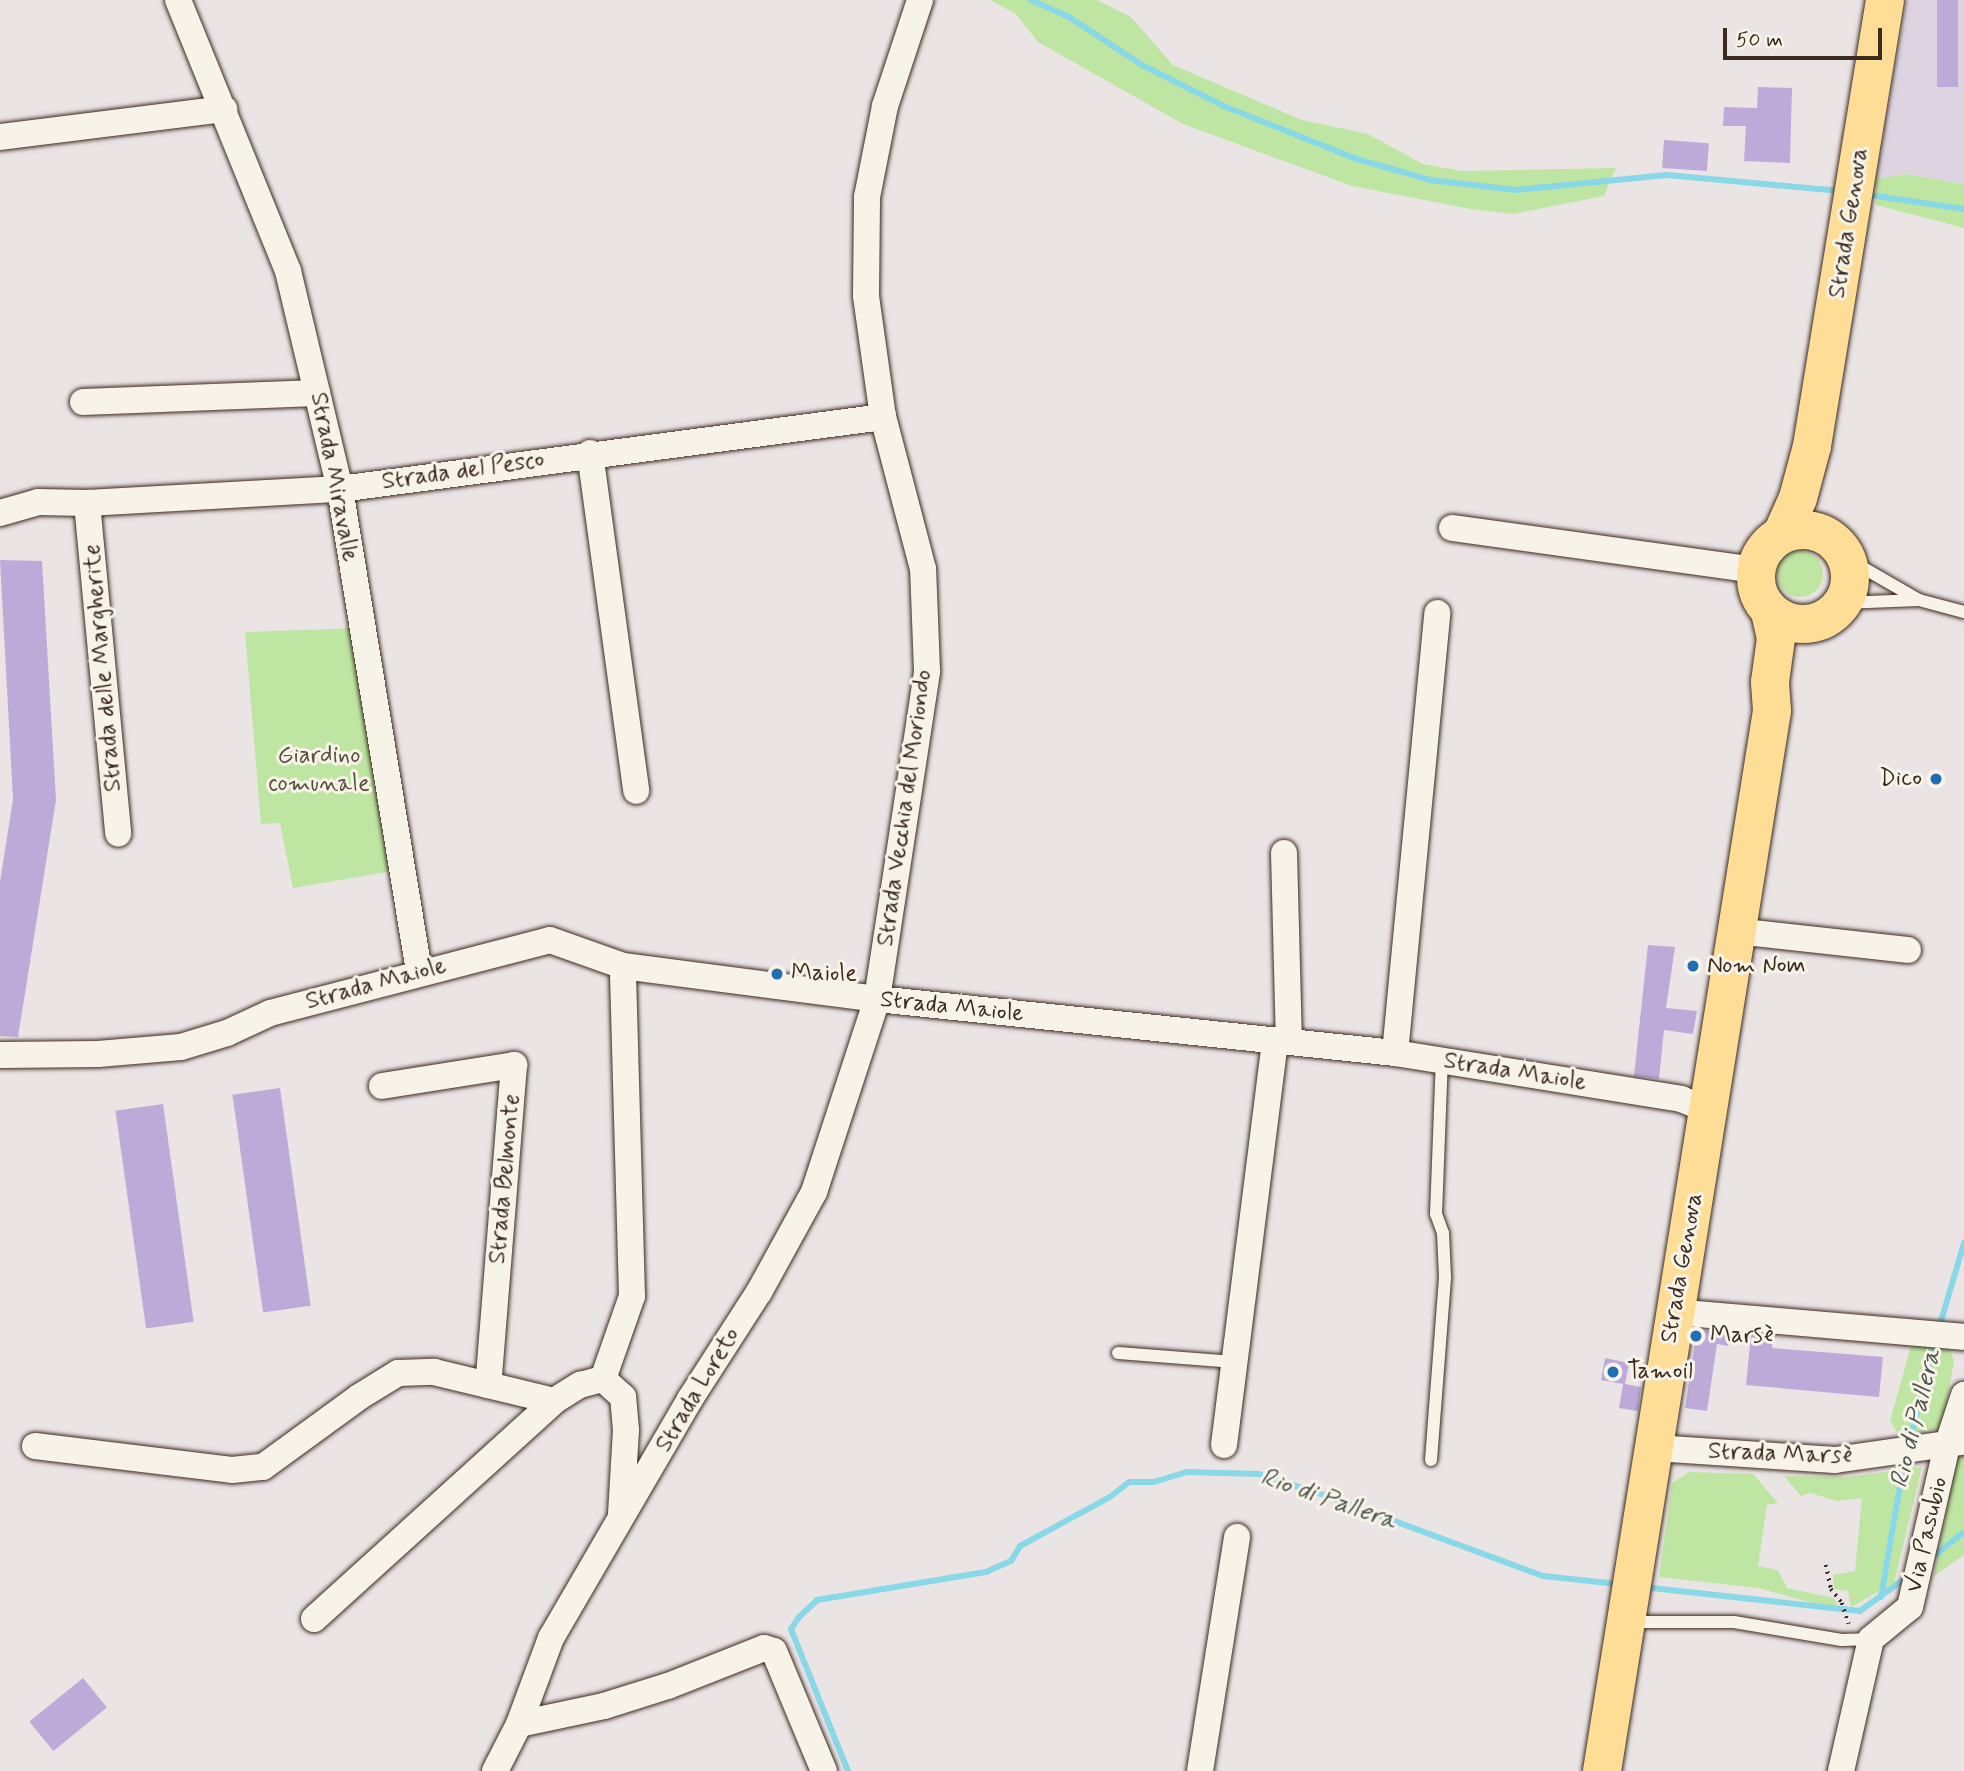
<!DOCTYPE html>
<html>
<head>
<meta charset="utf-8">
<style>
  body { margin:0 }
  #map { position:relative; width:1964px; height:1771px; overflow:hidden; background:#ebe4e5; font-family:Mynerve,sans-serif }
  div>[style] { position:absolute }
  .built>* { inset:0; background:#ddd3e1 }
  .green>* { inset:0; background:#bee6a2 }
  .round { border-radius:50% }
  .stream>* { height:6px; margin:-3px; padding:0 3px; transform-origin:3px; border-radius:3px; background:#89d8e7 }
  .building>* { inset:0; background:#bdaad9; transform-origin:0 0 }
  .path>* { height:3.5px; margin-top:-1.75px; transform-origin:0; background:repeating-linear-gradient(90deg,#3b2a1e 0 2px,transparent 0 7px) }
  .roads { filter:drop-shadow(0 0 2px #3b2a1e) drop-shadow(0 0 2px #3b2a1e) }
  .service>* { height:12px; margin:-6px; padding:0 6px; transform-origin:6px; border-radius:6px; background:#f7f3e8 }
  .minor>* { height:26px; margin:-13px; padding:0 13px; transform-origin:13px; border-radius:13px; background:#f7f3e8 }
  .primary>* { height:38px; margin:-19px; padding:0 19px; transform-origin:19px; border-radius:19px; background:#fedd96 }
  .primary>.ring { margin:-19px; padding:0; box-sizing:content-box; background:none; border:38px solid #fedd96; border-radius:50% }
  .dots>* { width:19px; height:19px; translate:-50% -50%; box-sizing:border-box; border:4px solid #f7f3e8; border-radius:50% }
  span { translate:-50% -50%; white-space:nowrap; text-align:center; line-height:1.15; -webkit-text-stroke:6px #f7f3e8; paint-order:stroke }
  .street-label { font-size:24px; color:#3b2a1e }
  .park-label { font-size:24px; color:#555038 }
  .poi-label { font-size:24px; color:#3b2a1e }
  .right { translate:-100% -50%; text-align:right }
  .left { translate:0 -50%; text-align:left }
  .water-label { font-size:26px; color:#4e5650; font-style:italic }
  .scale { position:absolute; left:1723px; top:28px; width:159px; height:32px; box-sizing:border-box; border:4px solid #3b2a1e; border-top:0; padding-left:9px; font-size:21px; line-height:24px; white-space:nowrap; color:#3b2a1e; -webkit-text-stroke:5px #f7f3e8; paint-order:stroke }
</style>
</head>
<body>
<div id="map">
  <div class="built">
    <i style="clip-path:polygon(1907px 0,1964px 0,1964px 184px,1905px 174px,1876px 179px)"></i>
  </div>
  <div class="green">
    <i style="clip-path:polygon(990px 0,1097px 0,1131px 17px,1173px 65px,1302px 120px,1368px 134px,1423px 164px,1462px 171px,1616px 168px,1604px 196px,1513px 214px,1471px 209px,1352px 186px,1183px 124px,1038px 42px,1016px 14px)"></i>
    <i style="clip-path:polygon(1905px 174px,1964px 184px,1964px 228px,1876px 205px,1876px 179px)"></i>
    <i class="round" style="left:1777px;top:551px;width:46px;height:46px"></i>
    <i style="clip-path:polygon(359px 628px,399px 870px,293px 888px,280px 823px,261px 824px,245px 632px)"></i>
    <i style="clip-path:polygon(1948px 1345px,1954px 1361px,1942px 1428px,1900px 1436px,1890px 1421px,1911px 1346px)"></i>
    <i style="clip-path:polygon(1964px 1452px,1964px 1555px,1934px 1576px,1954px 1468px,1959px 1453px)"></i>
    <i style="clip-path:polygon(1922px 1467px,1894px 1583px,1851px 1607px,1848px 1591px,1834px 1589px,1833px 1575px,1855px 1571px,1862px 1498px,1837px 1501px,1810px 1493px,1801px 1496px,1784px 1476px,1846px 1477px)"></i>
    <i style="clip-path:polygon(1689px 1472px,1753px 1474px,1778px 1503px,1767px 1505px,1758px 1566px,1778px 1570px,1787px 1588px,1834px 1598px,1837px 1605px,1821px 1605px,1758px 1588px,1659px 1577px,1672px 1483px)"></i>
  </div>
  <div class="stream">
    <i style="left:1031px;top:0;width:42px;rotate:24.1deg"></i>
    <i style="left:1069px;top:17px;width:87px;rotate:33.3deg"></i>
    <i style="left:1142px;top:65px;width:94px;rotate:26.6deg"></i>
    <i style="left:1226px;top:107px;width:141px;rotate:21.7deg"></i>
    <i style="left:1357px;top:159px;width:76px;rotate:16deg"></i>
    <i style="left:1430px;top:180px;width:86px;rotate:6.7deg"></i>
    <i style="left:1515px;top:190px;width:153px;rotate:-5.6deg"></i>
    <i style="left:1667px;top:175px;width:174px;rotate:5.3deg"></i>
    <i style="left:1870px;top:195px;width:95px;rotate:8.5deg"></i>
    <i style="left:1939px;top:1328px;width:89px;rotate:-73.6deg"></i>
    <i style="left:1909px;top:1443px;width:105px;rotate:-75deg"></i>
    <i style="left:1929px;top:1560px;width:45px;rotate:-38.7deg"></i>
    <i style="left:1643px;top:1587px;width:218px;rotate:6.3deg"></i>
    <i style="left:1860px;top:1611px;width:58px;rotate:-35.9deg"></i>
    <i style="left:1881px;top:1597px;width:142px;rotate:-80.3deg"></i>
    <i style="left:848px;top:1771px;width:153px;rotate:-111.9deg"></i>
    <i style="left:791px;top:1629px;width:14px;rotate:-56deg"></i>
    <i style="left:799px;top:1617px;width:25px;rotate:-43deg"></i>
    <i style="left:817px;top:1600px;width:171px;rotate:-9.4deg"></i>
    <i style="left:986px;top:1572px;width:27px;rotate:-24deg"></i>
    <i style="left:1011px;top:1561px;width:17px;rotate:-59deg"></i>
    <i style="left:1020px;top:1546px;width:102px;rotate:-28.6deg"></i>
    <i style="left:1110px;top:1497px;width:24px;rotate:-38deg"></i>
    <i style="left:1129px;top:1482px;width:25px"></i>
    <i style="left:1154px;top:1482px;width:34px;rotate:-17deg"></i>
    <i style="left:1186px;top:1472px;width:73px;rotate:1.6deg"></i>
    <i style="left:1259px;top:1474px;width:68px;rotate:17.9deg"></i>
    <i style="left:1324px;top:1495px;width:233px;rotate:20.3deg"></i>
    <i style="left:1543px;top:1576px;width:75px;rotate:6.1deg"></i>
  </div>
  <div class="building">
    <i style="left:1937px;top:0;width:21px;height:87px"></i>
    <i style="clip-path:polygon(1758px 87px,1792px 88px,1790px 163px,1744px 161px,1746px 126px,1723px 126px,1724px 107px,1757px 108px)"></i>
    <i style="left:1664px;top:140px;width:45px;height:28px;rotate:4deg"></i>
    <i style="clip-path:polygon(0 560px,42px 561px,56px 800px,18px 1037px,0 1036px,0 882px,13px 799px)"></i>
    <i style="clip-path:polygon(1648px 945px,1675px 947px,1666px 1008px,1697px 1011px,1693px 1034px,1664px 1030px,1659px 1079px,1634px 1076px)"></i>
    <i style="left:280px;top:1088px;width:220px;height:48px;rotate:82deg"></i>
    <i style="left:163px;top:1104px;width:220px;height:48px;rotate:82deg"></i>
    <i style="clip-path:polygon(1697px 1330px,1730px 1333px,1728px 1346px,1717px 1344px,1707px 1411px,1685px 1408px)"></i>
    <i style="clip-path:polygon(1751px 1335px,1773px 1337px,1772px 1348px,1883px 1357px,1879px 1397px,1746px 1385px)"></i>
    <i style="clip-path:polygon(1605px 1358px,1629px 1363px,1625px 1384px,1641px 1387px,1638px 1411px,1619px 1408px,1623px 1384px,1601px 1380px)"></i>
    <i style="left:83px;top:1678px;width:38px;height:69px;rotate:51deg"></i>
  </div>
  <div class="path">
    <i style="left:1826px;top:1565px;width:25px;rotate:78deg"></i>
    <i style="left:1831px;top:1589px;width:18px;rotate:52deg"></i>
    <i style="left:1842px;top:1603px;width:22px;rotate:72deg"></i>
  </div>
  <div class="roads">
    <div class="service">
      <i style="left:1846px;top:558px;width:84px;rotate:29.9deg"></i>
      <i style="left:1919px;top:600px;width:47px;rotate:14.9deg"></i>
      <i style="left:1842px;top:603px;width:77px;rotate:-2.2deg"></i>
      <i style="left:1118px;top:1353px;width:117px;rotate:4.4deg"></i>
      <i style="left:1431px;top:1460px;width:184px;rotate:-85.6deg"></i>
      <i style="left:1445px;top:1277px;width:44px;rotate:-92.6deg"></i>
      <i style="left:1443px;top:1233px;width:20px;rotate:-110deg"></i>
      <i style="left:1436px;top:1214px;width:154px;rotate:-87.8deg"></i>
      <i style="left:1631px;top:1622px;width:103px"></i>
      <i style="left:1734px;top:1622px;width:109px;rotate:9.5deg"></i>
      <i style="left:1842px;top:1640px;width:29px;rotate:-2deg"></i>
    </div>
    <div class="minor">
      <i style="left:178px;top:0;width:292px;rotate:67.9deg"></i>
      <i style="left:288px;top:271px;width:224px;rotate:76.6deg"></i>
      <i style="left:340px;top:489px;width:490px;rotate:80.7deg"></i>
      <i style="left:0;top:137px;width:226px;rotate:-7.1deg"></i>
      <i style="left:83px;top:402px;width:234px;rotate:-2.2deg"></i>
      <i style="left:590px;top:453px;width:341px;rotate:82.2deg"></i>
      <i style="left:87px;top:503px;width:332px;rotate:84.6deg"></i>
      <i style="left:0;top:513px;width:40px;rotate:-16deg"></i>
      <i style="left:38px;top:502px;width:49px;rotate:1.2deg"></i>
      <i style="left:87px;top:503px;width:253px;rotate:-3.2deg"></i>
      <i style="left:340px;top:489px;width:548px;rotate:-7.55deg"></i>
      <i style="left:1452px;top:528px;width:307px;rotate:7.9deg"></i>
      <i style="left:1284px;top:853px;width:188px;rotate:88.5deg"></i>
      <i style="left:1736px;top:931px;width:173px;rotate:6.3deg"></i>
      <i style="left:1395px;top:1053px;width:442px;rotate:-84.5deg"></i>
      <i style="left:0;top:1055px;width:98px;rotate:-0.6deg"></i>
      <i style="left:98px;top:1054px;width:83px;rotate:-4.8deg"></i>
      <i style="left:181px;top:1047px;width:48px;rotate:-16.9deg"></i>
      <i style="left:227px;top:1033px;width:47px;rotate:-24.9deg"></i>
      <i style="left:270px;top:1013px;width:289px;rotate:-14.6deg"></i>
      <i style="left:550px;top:940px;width:77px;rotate:19.6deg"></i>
      <i style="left:623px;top:966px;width:256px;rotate:7.4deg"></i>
      <i style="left:877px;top:999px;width:521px;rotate:5.95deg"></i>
      <i style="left:1395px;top:1053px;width:290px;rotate:9.1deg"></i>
      <i style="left:1681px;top:1099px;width:29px;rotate:22deg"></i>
      <i style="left:382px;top:1086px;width:134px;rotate:-9deg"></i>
      <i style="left:514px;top:1065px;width:321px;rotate:94.6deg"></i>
      <i style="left:1674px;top:1312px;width:291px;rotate:4.9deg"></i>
      <i style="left:1224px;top:1445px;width:408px;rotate:-82.8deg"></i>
      <i style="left:35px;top:1446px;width:198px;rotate:6.9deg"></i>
      <i style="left:232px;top:1470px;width:31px;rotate:-6deg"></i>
      <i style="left:263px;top:1467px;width:119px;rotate:-36.1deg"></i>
      <i style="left:359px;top:1397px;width:46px;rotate:-31.6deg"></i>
      <i style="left:398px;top:1373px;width:36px;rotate:-2deg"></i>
      <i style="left:434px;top:1372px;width:123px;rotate:13.6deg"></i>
      <i style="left:1655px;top:1448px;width:180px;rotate:3.8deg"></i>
      <i style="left:1835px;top:1460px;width:128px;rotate:-8.1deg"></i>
      <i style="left:621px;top:1514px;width:84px;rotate:-86.6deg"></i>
      <i style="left:626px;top:1430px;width:33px;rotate:-95deg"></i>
      <i style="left:623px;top:1397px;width:27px;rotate:-138deg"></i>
      <i style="left:603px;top:1379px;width:88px;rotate:-70.7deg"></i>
      <i style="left:632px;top:1296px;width:330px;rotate:-91.6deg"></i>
      <i style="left:314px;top:1619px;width:324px;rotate:-42.2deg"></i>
      <i style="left:554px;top:1401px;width:31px;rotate:-32deg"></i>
      <i style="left:580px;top:1385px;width:24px;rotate:-15deg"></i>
      <i style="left:519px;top:1724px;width:87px;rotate:-12deg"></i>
      <i style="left:604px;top:1706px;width:67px;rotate:-17.4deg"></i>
      <i style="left:668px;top:1686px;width:103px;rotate:-21.6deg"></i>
      <i style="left:764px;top:1648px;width:10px;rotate:17deg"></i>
      <i style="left:774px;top:1651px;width:130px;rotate:67.4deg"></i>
      <i style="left:495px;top:1771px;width:53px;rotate:-62.9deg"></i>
      <i style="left:519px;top:1724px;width:92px;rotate:-69.6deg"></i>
      <i style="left:551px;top:1638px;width:276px;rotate:-59.8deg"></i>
      <i style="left:690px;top:1399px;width:127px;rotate:-57.2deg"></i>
      <i style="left:759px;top:1292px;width:114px;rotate:-61.2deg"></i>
      <i style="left:814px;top:1192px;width:203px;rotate:-71.9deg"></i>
      <i style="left:877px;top:999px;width:332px;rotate:-81.3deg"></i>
      <i style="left:927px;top:671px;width:102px;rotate:-92.2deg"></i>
      <i style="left:923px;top:569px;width:157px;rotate:-104.7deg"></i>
      <i style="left:883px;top:417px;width:122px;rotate:-98deg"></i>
      <i style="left:866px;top:296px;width:99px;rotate:-89.4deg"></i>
      <i style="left:867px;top:197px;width:93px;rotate:-78.8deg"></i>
      <i style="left:885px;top:106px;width:112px;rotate:-71.7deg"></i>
      <i style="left:1200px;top:1771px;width:237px;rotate:-81deg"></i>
      <i style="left:1841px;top:1771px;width:135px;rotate:-77.2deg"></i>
      <i style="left:1871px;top:1639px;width:50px;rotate:-39.4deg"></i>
      <i style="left:1910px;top:1607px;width:165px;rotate:-77.1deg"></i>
      <i style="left:1947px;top:1446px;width:54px;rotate:-71.6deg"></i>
    </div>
    <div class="primary">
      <i class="ring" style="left:1756px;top:530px;width:56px;height:56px"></i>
      <i style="left:1782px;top:534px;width:39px;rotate:-66deg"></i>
      <i style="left:1798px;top:498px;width:54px;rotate:-74.9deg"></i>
      <i style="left:1812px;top:446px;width:452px;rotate:-80.7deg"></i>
      <i style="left:1602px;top:1771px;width:1074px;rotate:-80.89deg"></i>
      <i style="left:1772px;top:711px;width:29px;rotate:-94deg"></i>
      <i style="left:1770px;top:682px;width:44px;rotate:-82.2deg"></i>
      <i style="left:1776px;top:638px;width:27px;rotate:-103deg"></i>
    </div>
  </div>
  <div class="dots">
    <i style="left:1936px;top:779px;background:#1f6fb2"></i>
    <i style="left:1693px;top:966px;background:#1f6fb2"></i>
    <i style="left:777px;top:974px;background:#1f6fb2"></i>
    <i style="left:1696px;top:1336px;background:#1f6fb2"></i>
    <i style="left:1613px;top:1372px;background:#1f6fb2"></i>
  </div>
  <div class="street-label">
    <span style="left:1849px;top:223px;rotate:-81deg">Strada Genova</span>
    <span style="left:463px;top:471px;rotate:-8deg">Strada del Pesco</span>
    <span style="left:334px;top:477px;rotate:79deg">Strada Miravalle</span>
    <span style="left:103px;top:668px;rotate:-95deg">Strada delle Margherite</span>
    <span style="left:905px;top:808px;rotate:-82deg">Strada Vecchia del Moriondo</span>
    <span style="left:376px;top:984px;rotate:-15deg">Strada Maiole</span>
    <span style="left:952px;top:1007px;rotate:6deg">Strada Maiole</span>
    <span style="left:1515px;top:1072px;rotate:9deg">Strada Maiole</span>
    <span style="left:505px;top:1179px;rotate:-85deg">Strada Belmonte</span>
    <span style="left:1682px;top:1268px;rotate:-80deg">Strada Genova</span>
    <span style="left:698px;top:1390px;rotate:-59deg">Strada Loreto</span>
    <span style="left:1780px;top:1454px;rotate:2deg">Strada Marsè</span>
    <span style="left:1927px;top:1535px;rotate:-77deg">Via Pasubio</span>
  </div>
  <div class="park-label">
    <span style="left:319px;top:770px">Giardino<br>comunale</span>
  </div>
  <div class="poi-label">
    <span class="right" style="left:1922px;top:779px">Dico</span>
    <span class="left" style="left:1707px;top:966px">Nom Nom</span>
    <span class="left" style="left:791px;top:974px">Maiole</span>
    <span class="left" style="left:1710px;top:1336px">Marsè</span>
    <span class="left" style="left:1627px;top:1372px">Tamoil</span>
  </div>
  <div class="water-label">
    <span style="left:1917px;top:1419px;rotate:-76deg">Rio di Pallera</span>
    <span style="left:1328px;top:1500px;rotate:19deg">Rio di Pallera</span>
  </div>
  <div class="scale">50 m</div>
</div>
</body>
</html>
